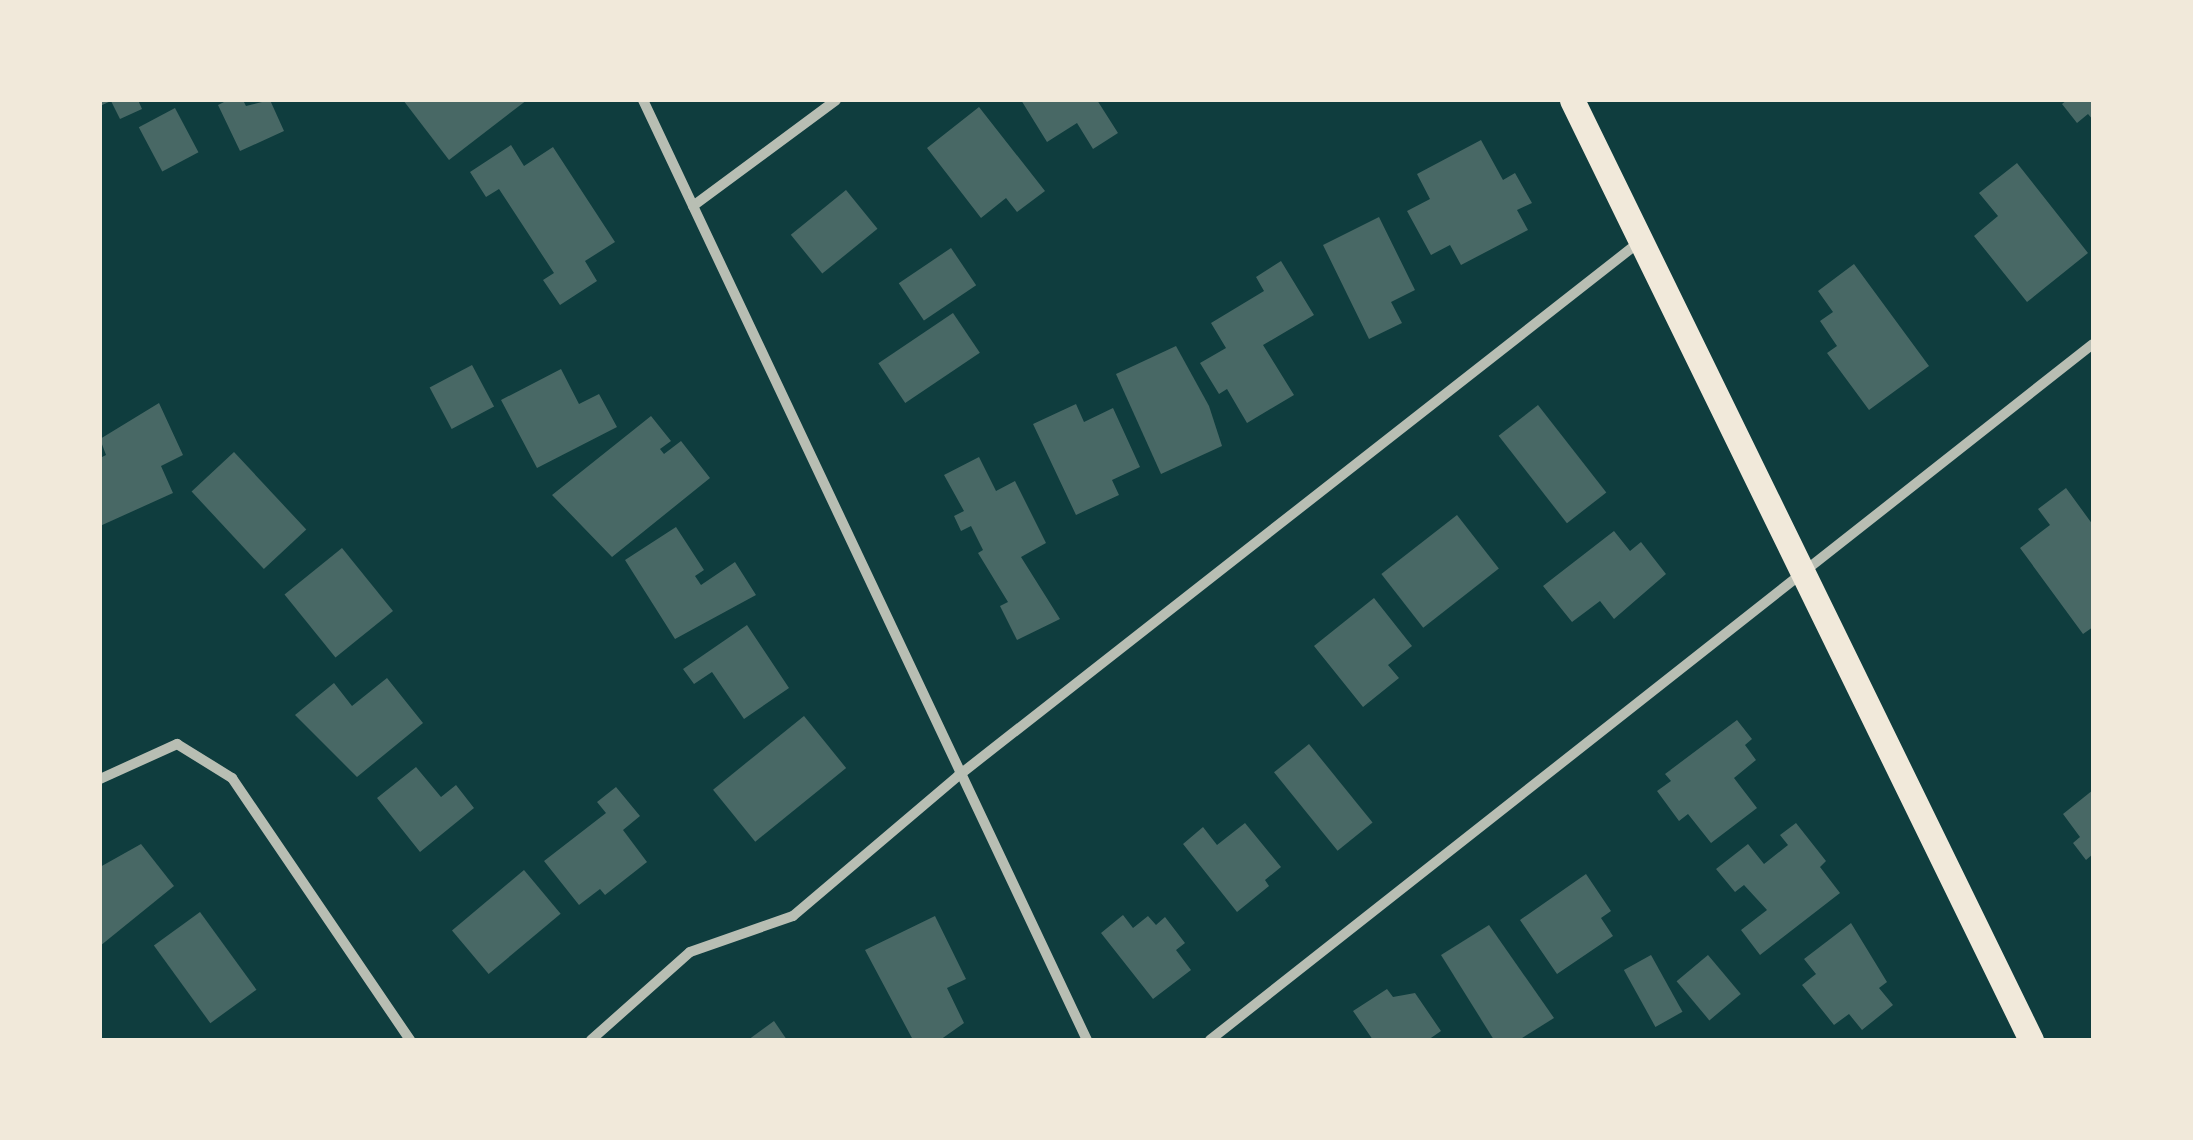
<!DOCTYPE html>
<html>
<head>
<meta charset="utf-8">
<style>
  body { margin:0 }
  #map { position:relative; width:2193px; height:1140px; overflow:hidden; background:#0f3d3e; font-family:Georgia,serif }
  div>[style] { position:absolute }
  .building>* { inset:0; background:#486865; transform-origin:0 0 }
  .minor>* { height:10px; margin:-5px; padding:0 5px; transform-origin:5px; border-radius:5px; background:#b8beb3 }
  .primary>* { height:25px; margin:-12.5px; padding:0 12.5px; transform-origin:12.5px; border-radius:12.5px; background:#f1e9da }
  span { translate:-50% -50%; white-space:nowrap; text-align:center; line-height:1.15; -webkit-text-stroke:9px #f1e9da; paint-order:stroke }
  .frame { position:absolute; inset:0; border:102px solid #f1e9da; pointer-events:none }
</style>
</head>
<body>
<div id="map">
  <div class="building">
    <i style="clip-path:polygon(100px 100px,138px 100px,142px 109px,120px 119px,111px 101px,100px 106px)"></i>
    <i style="clip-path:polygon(228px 100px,243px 100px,246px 106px,270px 100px,284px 131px,240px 151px,218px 105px)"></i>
    <i style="clip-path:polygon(403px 100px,527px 100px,449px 160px)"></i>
    <i style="clip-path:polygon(1021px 100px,1097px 100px,1118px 133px,1093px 149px,1077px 123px,1047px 142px)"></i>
    <i style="clip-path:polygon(2067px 100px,2093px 100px,2093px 120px,2088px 114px,2077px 123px,2062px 104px)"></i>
    <i style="clip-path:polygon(979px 107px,1045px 191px,1017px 212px,1006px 198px,981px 218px,927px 148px)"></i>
    <i style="left:175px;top:108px;width:50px;height:41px;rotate:62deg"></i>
    <i style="clip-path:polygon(1481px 140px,1503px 180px,1515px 173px,1532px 203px,1517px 210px,1528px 230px,1461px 265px,1450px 245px,1431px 255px,1407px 211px,1430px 199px,1417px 174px)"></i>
    <i style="clip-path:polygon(511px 145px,524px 166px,553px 147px,615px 242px,585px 261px,597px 281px,560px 305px,543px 280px,554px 273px,499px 189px,486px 197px,470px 172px)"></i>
    <i style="clip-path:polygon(2017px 163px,2088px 253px,2027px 302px,1974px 236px,1998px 216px,1979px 193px)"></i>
    <i style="left:846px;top:190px;width:50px;height:71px;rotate:51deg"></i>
    <i style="clip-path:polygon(1379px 217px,1415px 290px,1391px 302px,1402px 323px,1369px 339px,1323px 245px)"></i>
    <i style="left:951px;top:248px;width:45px;height:63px;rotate:56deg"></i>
    <i style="clip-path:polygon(1281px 261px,1314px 315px,1263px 345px,1294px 395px,1247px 423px,1227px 389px,1219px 394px,1200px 363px,1226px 348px,1211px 323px,1264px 291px,1256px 277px)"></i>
    <i style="clip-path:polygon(1854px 264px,1929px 366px,1869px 410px,1827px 353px,1837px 346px,1820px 321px,1833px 312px,1818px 291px)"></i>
    <i style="left:953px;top:313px;width:48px;height:90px;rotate:56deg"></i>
    <i style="clip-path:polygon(1176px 346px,1209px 406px,1222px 446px,1161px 474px,1116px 374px)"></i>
    <i style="left:472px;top:365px;width:47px;height:48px;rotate:62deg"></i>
    <i style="clip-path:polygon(561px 369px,579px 404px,599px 394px,617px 427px,537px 468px,501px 400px)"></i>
    <i style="clip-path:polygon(159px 403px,183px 455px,161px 466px,173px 493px,100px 526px,100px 458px,106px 455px,100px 439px)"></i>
    <i style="clip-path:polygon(1076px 404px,1084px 422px,1113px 408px,1140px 467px,1112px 480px,1119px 495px,1076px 515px,1033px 424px)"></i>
    <i style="left:1538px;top:405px;width:111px;height:50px;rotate:52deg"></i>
    <i style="clip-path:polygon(651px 416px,671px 441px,660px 449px,664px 454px,681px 441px,710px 478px,612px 557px,552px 495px)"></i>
    <i style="left:234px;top:452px;width:106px;height:58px;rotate:47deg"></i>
    <i style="clip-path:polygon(979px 457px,996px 491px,1015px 481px,1046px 543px,1021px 557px,1060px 619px,1017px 640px,1000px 606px,1008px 602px,978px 553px,983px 550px,971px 526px,961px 531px,954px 516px,964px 511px,944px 475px)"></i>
    <i style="clip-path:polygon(2066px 488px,2093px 525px,2093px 627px,2083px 634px,2020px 548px,2050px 525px,2038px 509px)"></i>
    <i style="left:1457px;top:515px;width:68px;height:96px;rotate:52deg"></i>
    <i style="clip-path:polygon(676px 527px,704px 570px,695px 576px,701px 585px,735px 562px,756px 595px,675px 639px,625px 560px)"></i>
    <i style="clip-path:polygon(1614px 531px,1630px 551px,1641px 542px,1666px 574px,1614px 619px,1600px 601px,1572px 622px,1543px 586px)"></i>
    <i style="left:342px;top:548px;width:81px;height:74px;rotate:51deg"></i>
    <i style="clip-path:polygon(1374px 598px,1412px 646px,1388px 665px,1399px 678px,1363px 707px,1314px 646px)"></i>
    <i style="clip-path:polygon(747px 625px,789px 688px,744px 719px,712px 672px,694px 684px,683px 669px)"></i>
    <i style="clip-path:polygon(387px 678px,423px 723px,357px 777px,295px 715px,334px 683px,352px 706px)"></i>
    <i style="left:804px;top:716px;width:67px;height:117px;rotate:51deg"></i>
    <i style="clip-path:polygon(1737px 720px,1752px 739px,1745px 745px,1756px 760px,1734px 778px,1757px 808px,1711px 843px,1688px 814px,1679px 821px,1657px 791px,1671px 781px,1665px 774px)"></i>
    <i style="left:1309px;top:744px;width:101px;height:45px;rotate:51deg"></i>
    <i style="clip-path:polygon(416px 767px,441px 797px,456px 785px,474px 808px,420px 852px,377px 798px)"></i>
    <i style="clip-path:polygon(616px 787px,640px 816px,623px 830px,647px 862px,605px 895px,600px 889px,579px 905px,544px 861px,606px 813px,597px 802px)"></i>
    <i style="clip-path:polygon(2093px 790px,2093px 854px,2086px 860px,2073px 843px,2080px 837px,2063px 814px)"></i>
    <i style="clip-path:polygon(1245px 823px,1281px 867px,1265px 880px,1269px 886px,1237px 912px,1183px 844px,1203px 827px,1217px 845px)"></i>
    <i style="clip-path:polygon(1796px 823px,1826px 861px,1820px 867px,1840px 893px,1760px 955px,1741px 930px,1767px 910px,1744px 885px,1735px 892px,1716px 869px,1748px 844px,1764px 864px,1788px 845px,1780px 835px)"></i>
    <i style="clip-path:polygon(141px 844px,174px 886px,100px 946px,100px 867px)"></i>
    <i style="left:524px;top:870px;width:57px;height:94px;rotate:50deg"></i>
    <i style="clip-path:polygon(1586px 874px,1611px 911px,1601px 918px,1613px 936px,1557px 974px,1520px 920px)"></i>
    <i style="left:200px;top:912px;width:96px;height:57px;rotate:54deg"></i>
    <i style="clip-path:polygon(1123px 915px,1133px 928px,1148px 916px,1156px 925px,1165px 917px,1185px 943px,1176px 950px,1191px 970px,1153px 999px,1101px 933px)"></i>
    <i style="clip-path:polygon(935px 916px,966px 979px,947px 988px,964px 1023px,940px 1040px,913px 1040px,865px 950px)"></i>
    <i style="clip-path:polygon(1851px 923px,1887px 982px,1879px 988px,1893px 1005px,1862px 1030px,1849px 1014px,1834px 1025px,1802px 985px,1816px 974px,1804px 959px)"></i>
    <i style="clip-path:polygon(1489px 925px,1554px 1018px,1519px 1040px,1494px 1040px,1441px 955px)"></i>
    <i style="left:1651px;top:955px;width:65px;height:31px;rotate:61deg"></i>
    <i style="left:1708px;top:955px;width:51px;height:41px;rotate:50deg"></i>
    <i style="clip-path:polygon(1387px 989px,1393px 997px,1415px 993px,1441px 1031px,1428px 1040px,1373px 1040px,1353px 1011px)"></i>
    <i style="clip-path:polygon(774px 1021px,787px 1040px,748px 1040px)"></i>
  </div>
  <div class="minor">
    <i style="left:643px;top:100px;width:1040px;rotate:64.72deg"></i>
    <i style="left:693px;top:206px;width:178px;rotate:-36.5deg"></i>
    <i style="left:100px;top:779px;width:85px;rotate:-24.4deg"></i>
    <i style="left:177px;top:744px;width:65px;rotate:31.7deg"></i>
    <i style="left:232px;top:778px;width:317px;rotate:55.8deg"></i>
    <i style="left:591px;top:1040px;width:132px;rotate:-41.6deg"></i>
    <i style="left:690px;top:952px;width:109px;rotate:-19.3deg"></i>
    <i style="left:793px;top:916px;width:216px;rotate:-40.3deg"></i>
    <i style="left:958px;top:776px;width:864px;rotate:-38.09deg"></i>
    <i style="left:1210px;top:1040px;width:1124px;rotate:-38.25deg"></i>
  </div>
  <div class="primary">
    <i style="left:1572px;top:100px;width:1046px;rotate:63.97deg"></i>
  </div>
  <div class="frame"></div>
</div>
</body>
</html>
